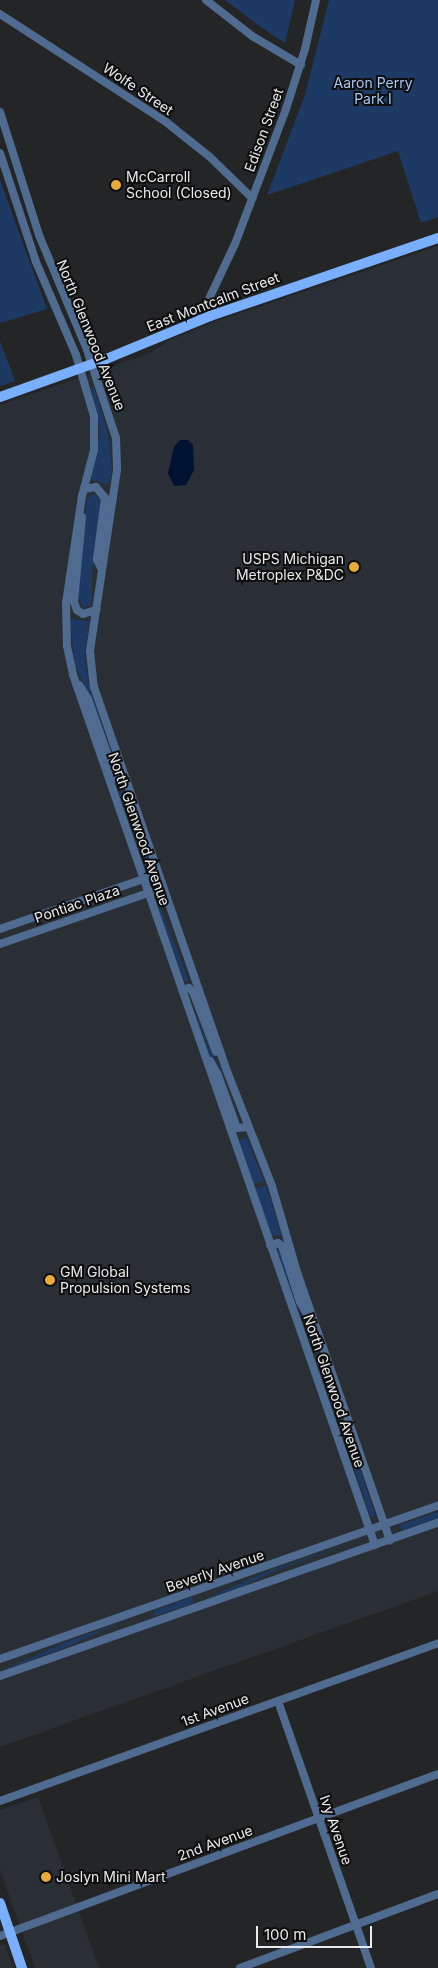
<!DOCTYPE html>
<html>
<head>
<meta charset="utf-8">
<style>
  body { margin:0 }
  #map { position:relative; width:438px; height:1968px; overflow:hidden; background:#242527; font-family:Inter,sans-serif }
  div>[style] { position:absolute }
  .built>* { inset:0; background:#2a2f36 }
  .green>* { inset:0; background:#1c3a64 }
  .water>* { inset:0; background:#001232 }
  .minor>* { height:8px; margin:-4px; padding:0 4px; transform-origin:4px; border-radius:4px; background:#506b90 }
  .major>* { height:10px; margin:-5px; padding:0 5px; transform-origin:5px; border-radius:5px; background:#79affc }
  .dots>* { width:14px; height:14px; translate:-50% -50%; box-sizing:border-box; border:2px solid #0e0e0f; border-radius:50% }
  span { translate:-50% -50%; white-space:nowrap; text-align:center; line-height:1.15; -webkit-text-stroke:4px #0e0e0f; paint-order:stroke }
  .park-label { font-size:14px; color:#a8c7f3 }
  .street-label { font-size:14px; color:#e9eaeb }
  .poi-label { font-size:14px; color:#e9eaeb }
  .left { translate:0 -50%; text-align:left }
  .right { translate:-100% -50%; text-align:right }
  .scale { position:absolute; left:256px; top:1926px; width:116px; height:22px; box-sizing:border-box; border:2px solid #e9eaeb; border-top:0; padding-left:6px; font-size:15px; line-height:18px; white-space:nowrap; color:#e9eaeb; -webkit-text-stroke:4px #0e0e0f; paint-order:stroke }
</style>
</head>
<body>
<div id="map">
  <div class="built">
    <i style="clip-path:polygon(438px 246px,438px 1591px,0 1747px,0 405px,150px 353px,170px 340px,214px 322px)"></i>
    <i style="clip-path:polygon(38px 1797px,99px 1968px,35px 1968px,0 1870px,0 1810px)"></i>
    <i style="clip-path:polygon(0 1945px,5px 1945px,13px 1968px,0 1968px)"></i>
  </div>
  <div class="green">
    <i style="clip-path:polygon(225px 0,295px 0,285px 43px,262px 28px)"></i>
    <i style="clip-path:polygon(329px 0,438px 0,438px 217px,421px 223px,398px 151px,267px 195px,305px 95px)"></i>
    <i style="clip-path:polygon(0 180px,47px 309px,0 323px)"></i>
    <i style="clip-path:polygon(0 341px,15px 381px,0 386px)"></i>
    <i style="clip-path:polygon(94px 387px,108px 433px,112px 471px,109px 484px,91px 480px,100px 432px,91px 388px)"></i>
    <i style="clip-path:polygon(94px 493px,100px 498px,102px 507px,92px 574px,92px 604px,83px 608px,77px 593px,87px 499px)"></i>
    <i style="clip-path:polygon(70px 619px,89px 621px,85px 656px,88px 683px,119px 776px,75px 663px)"></i>
    <i style="clip-path:polygon(124px 791px,148px 860px,147px 861px,118px 792px)"></i>
    <i style="clip-path:polygon(158px 907px,160px 907px,189px 981px,184px 981px)"></i>
    <i style="clip-path:polygon(190px 994px,208px 1046px,221px 1071px,240px 1124px,206px 1046px)"></i>
    <i style="clip-path:polygon(246px 1136px,264px 1181px,257px 1183px,254px 1184px,239px 1141px)"></i>
    <i style="clip-path:polygon(266px 1185px,278px 1223px,281px 1235px,272px 1236px,255px 1189px)"></i>
    <i style="clip-path:polygon(280px 1249px,298px 1303px,311px 1328px,320px 1356px,293px 1296px,277px 1250px)"></i>
    <i style="clip-path:polygon(328px 1389px,344px 1438px,357px 1461px,375px 1514px,374px 1518px,370px 1516px)"></i>
    <i style="clip-path:polygon(438px 1512px,438px 1518px,404px 1530px,400px 1528px,402px 1524px)"></i>
    <i style="clip-path:polygon(357px 1541px,274px 1571px,239px 1588px,207px 1598px,273px 1569px)"></i>
    <i style="clip-path:polygon(192px 1597px,194px 1603px,155px 1616px,154px 1611px)"></i>
    <i style="clip-path:polygon(119px 1623px,62px 1649px,0 1671px,69px 1641px)"></i>
  </div>
  <div class="water">
    <i style="clip-path:polygon(180px 440px,188px 440px,193px 445px,194px 470px,186px 485px,174px 486px,168px 473px,174px 447px)"></i>
  </div>
  <div class="minor">
    <i style="left:206px;top:0;width:58px;rotate:38deg"></i>
    <i style="left:252px;top:36px;width:57px;rotate:30.6deg"></i>
    <i style="left:0;top:14px;width:198px;rotate:33deg"></i>
    <i style="left:166px;top:122px;width:56px;rotate:38.5deg"></i>
    <i style="left:210px;top:157px;width:59px;rotate:44.3deg"></i>
    <i style="left:0;top:112px;width:129px;rotate:72.4deg"></i>
    <i style="left:39px;top:235px;width:125px;rotate:67.3deg"></i>
    <i style="left:87px;top:350px;width:93px;rotate:71.8deg"></i>
    <i style="left:116px;top:438px;width:32px;rotate:88deg"></i>
    <i style="left:117px;top:470px;width:183px;rotate:98.5deg"></i>
    <i style="left:90px;top:651px;width:36px;rotate:84deg"></i>
    <i style="left:94px;top:687px;width:401px;rotate:70.9deg"></i>
    <i style="left:225px;top:1066px;width:129px;rotate:68.6deg"></i>
    <i style="left:272px;top:1186px;width:90px;rotate:73.8deg"></i>
    <i style="left:297px;top:1272px;width:284px;rotate:70.9deg"></i>
    <i style="left:0;top:153px;width:115px;rotate:71.7deg"></i>
    <i style="left:36px;top:262px;width:101px;rotate:66.7deg"></i>
    <i style="left:76px;top:355px;width:64px;rotate:73.6deg"></i>
    <i style="left:94px;top:416px;width:34px;rotate:90deg"></i>
    <i style="left:94px;top:450px;width:48px;rotate:104.6deg"></i>
    <i style="left:82px;top:496px;width:108px;rotate:98.5deg"></i>
    <i style="left:66px;top:603px;width:43px;rotate:88.7deg"></i>
    <i style="left:67px;top:646px;width:30px;rotate:78deg"></i>
    <i style="left:73px;top:675px;width:921px;rotate:70.86deg"></i>
    <i style="left:199px;top:320px;width:84px;rotate:-64.7deg"></i>
    <i style="left:235px;top:244px;width:144px;rotate:-69.3deg"></i>
    <i style="left:286px;top:109px;width:63px;rotate:-72.4deg"></i>
    <i style="left:305px;top:49px;width:50px;rotate:-77.3deg"></i>
    <i style="left:84px;top:489px;width:12px;rotate:-9deg"></i>
    <i style="left:96px;top:487px;width:14px;rotate:51deg"></i>
    <i style="left:105px;top:498px;width:62px;rotate:97.5deg"></i>
    <i style="left:97px;top:559px;width:12px;rotate:66deg"></i>
    <i style="left:82px;top:517px;width:85px;rotate:95.4deg"></i>
    <i style="left:74px;top:602px;width:9px;rotate:69deg"></i>
    <i style="left:77px;top:610px;width:7px;rotate:34deg"></i>
    <i style="left:83px;top:614px;width:14px;rotate:-17deg"></i>
    <i style="left:79px;top:685px;width:17px;rotate:57deg"></i>
    <i style="left:88px;top:699px;width:84px;rotate:70.5deg"></i>
    <i style="left:116px;top:778px;width:6px;rotate:45deg"></i>
    <i style="left:120px;top:782px;width:6px;rotate:-9deg"></i>
    <i style="left:0;top:929px;width:167px;rotate:-19.2deg"></i>
    <i style="left:0;top:944px;width:172px;rotate:-19deg"></i>
    <i style="left:182px;top:990px;width:7px;rotate:-16deg"></i>
    <i style="left:189px;top:988px;width:6px;rotate:45deg"></i>
    <i style="left:193px;top:992px;width:64px;rotate:69deg"></i>
    <i style="left:210px;top:1061px;width:16px;rotate:60deg"></i>
    <i style="left:218px;top:1075px;width:56px;rotate:70.3deg"></i>
    <i style="left:237px;top:1128px;width:11px;rotate:-5deg"></i>
    <i style="left:270px;top:1245px;width:8px;rotate:-14deg"></i>
    <i style="left:278px;top:1243px;width:5px;rotate:37deg"></i>
    <i style="left:282px;top:1246px;width:59px;rotate:72.2deg"></i>
    <i style="left:300px;top:1302px;width:14px;rotate:60deg"></i>
    <i style="left:0;top:1659px;width:464px;rotate:-19.3deg"></i>
    <i style="left:0;top:1676px;width:464px;rotate:-19.3deg"></i>
    <i style="left:278px;top:1701px;width:283px;rotate:70.8deg"></i>
    <i style="left:0;top:1801px;width:466px;rotate:-19.8deg"></i>
    <i style="left:0;top:1936px;width:467px;rotate:-20.3deg"></i>
    <i style="left:240px;top:1968px;width:211px;rotate:-20.5deg"></i>
  </div>
  <div class="major">
    <i style="left:0;top:397px;width:113px;rotate:-19.7deg"></i>
    <i style="left:106px;top:359px;width:113px;rotate:-22.5deg"></i>
    <i style="left:210px;top:316px;width:241px;rotate:-18.9deg"></i>
    <i style="left:0;top:1903px;width:69px;rotate:71.3deg"></i>
  </div>
  <div class="dots">
    <i style="left:116px;top:185px;background:#eaaa39"></i>
    <i style="left:354px;top:567px;background:#eaaa39"></i>
    <i style="left:50px;top:1280px;background:#eaaa39"></i>
    <i style="left:46px;top:1877px;background:#eaaa39"></i>
  </div>
  <div class="park-label">
    <span style="left:373px;top:91px">Aaron Perry<br>Park I</span>
  </div>
  <div class="street-label">
    <span style="left:138px;top:89px;rotate:34deg">Wolfe Street</span>
    <span style="left:264px;top:130px;rotate:-70deg">Edison Street</span>
    <span style="left:213px;top:302px;rotate:-21deg">East Montcalm Street</span>
    <span style="left:91px;top:335px;rotate:68deg">North Glenwood Avenue</span>
    <span style="left:139px;top:829px;rotate:71deg">North Glenwood Avenue</span>
    <span style="left:77px;top:904px;rotate:-19deg">Pontiac Plaza</span>
    <span style="left:334px;top:1391px;rotate:71deg">North Glenwood Avenue</span>
    <span style="left:215px;top:1571px;rotate:-19deg">Beverly Avenue</span>
    <span style="left:215px;top:1710px;rotate:-20deg">1st Avenue</span>
    <span style="left:336px;top:1830px;rotate:71deg">Ivy Avenue</span>
    <span style="left:215px;top:1843px;rotate:-20deg">2nd Avenue</span>
  </div>
  <div class="poi-label">
    <span class="left" style="left:126px;top:185px">McCarroll<br>School (Closed)</span>
    <span class="right" style="left:344px;top:567px">USPS Michigan<br>Metroplex P&amp;DC</span>
    <span class="left" style="left:60px;top:1280px">GM Global<br>Propulsion Systems</span>
    <span class="left" style="left:56px;top:1877px">Joslyn Mini Mart</span>
  </div>
  <div class="scale">100 m</div>
</div>
</body>
</html>
